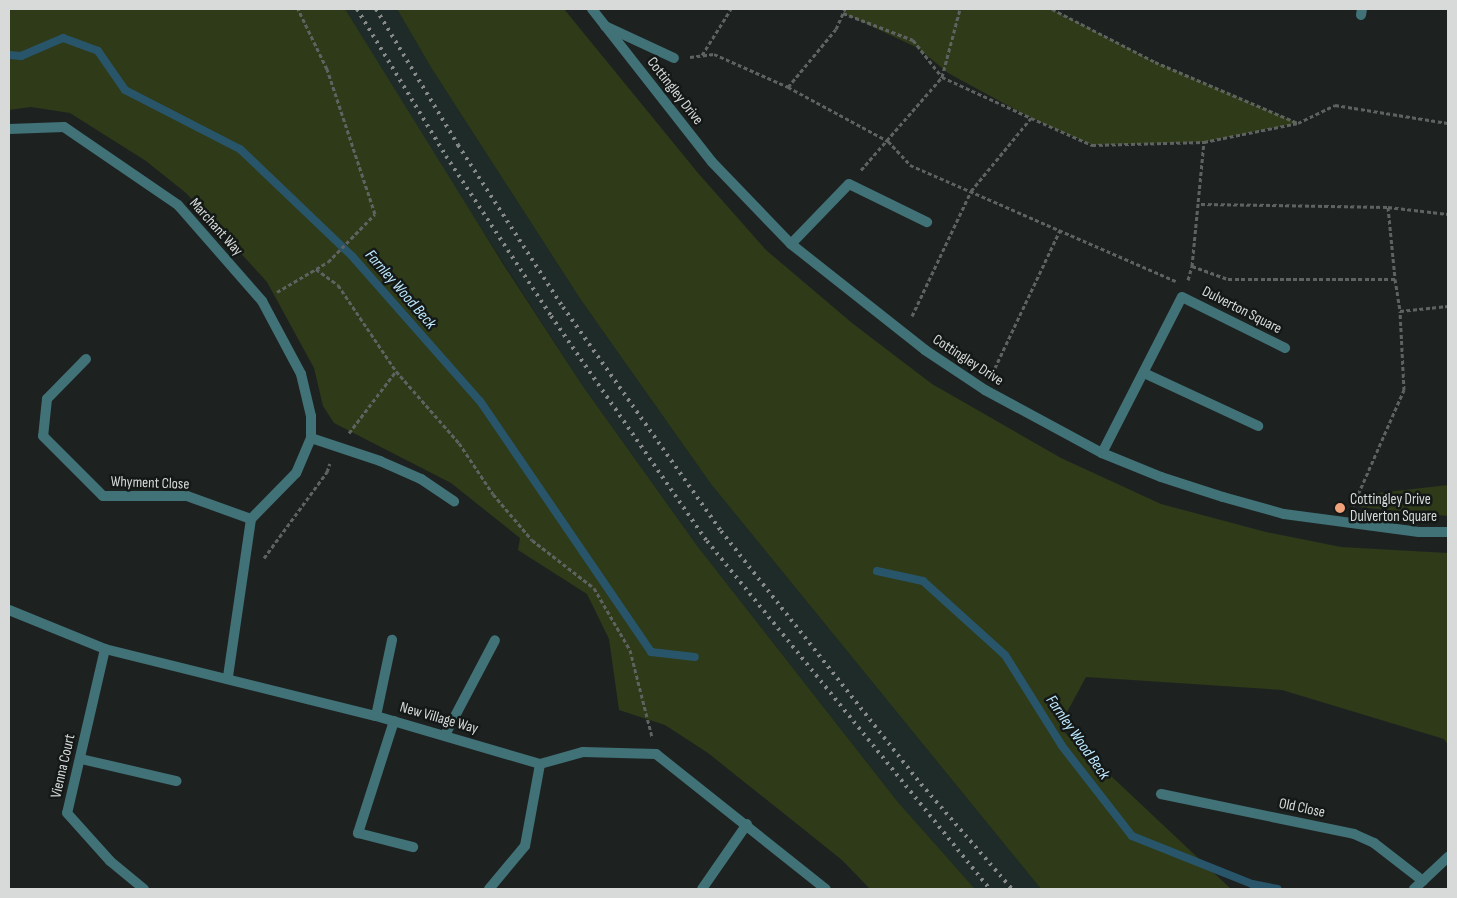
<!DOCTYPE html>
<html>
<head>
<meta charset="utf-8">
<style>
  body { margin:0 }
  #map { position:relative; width:1457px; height:898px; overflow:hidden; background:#1d2221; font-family:"Sofia Sans Condensed",sans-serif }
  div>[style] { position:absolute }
  .built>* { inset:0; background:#1f2b28 }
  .green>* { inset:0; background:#2e3a18 }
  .stream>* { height:8px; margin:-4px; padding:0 4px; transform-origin:4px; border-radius:4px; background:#29556a }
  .path>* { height:3px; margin-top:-1.5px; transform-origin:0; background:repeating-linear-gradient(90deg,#5e6261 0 4px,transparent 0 6.5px) }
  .service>* { height:10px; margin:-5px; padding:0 5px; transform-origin:5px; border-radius:5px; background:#417277 }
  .minor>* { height:10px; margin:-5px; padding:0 5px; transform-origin:5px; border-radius:5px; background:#417277 }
  .rail>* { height:4px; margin-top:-2px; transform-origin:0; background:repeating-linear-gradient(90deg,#878a89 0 2.5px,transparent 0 7.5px) }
  .dots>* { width:14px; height:14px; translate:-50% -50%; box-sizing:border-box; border:2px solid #141918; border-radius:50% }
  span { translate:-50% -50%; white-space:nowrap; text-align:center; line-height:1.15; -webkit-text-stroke:5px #141918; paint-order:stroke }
  .street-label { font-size:15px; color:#d7dad9 }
  .poi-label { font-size:15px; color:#d7dad9 }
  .left { translate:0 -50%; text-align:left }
  .water-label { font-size:16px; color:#bee9ff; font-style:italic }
  .frame { position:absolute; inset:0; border:10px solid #d7dad9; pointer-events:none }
</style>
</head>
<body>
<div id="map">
  <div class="built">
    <i style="clip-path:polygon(345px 9px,397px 9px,432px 69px,581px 300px,711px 484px,1041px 889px,975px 889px,897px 801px,698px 547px,582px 385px,414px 124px)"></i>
  </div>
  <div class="green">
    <i style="clip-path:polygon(9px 9px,345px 9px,505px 267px,582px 385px,698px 547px,897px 801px,975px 889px,870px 889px,842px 860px,708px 753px,665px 725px,619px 710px,609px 639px,587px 594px,518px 550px,520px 538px,451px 483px,334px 423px,323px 406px,314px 368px,267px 282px,186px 193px,146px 161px,70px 113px,31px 107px,9px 110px)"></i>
    <i style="clip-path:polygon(397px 9px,564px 9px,698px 173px,766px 250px,852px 323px,932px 384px,1061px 458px,1161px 504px,1266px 532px,1341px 547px,1448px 553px,1448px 745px,1444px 739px,1282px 690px,1086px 677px,1059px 727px,1231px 889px,1041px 889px,711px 484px,581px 300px,432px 69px)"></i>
    <i style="clip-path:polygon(847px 9px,1052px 9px,1155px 62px,1298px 123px,1204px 142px,1092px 145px,1031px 118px,948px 73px,918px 48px,845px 14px)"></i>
    <i style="clip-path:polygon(1448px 485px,1448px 516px,1359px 507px,1361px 495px)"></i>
  </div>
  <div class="stream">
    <i style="left:9px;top:55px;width:12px;rotate:5deg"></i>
    <i style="left:21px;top:56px;width:46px;rotate:-23.2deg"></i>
    <i style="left:63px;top:38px;width:37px;rotate:20deg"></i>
    <i style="left:98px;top:51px;width:47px;rotate:55.3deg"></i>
    <i style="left:125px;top:90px;width:129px;rotate:27.2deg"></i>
    <i style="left:240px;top:149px;width:155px;rotate:43.7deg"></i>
    <i style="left:352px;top:256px;width:193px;rotate:48.6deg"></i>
    <i style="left:480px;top:401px;width:304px;rotate:55.7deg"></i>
    <i style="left:651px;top:652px;width:44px;rotate:6.5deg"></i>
    <i style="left:877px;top:571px;width:47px;rotate:12.3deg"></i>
    <i style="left:923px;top:581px;width:110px;rotate:42.1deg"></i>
    <i style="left:1005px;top:655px;width:107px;rotate:57.9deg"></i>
    <i style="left:1062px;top:746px;width:114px;rotate:52.1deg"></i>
    <i style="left:1132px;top:836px;width:129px;rotate:21.8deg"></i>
    <i style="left:1252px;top:884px;width:26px;rotate:11deg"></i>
  </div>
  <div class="path">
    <i style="left:1052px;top:9px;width:116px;rotate:27.2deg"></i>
    <i style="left:1155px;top:62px;width:155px;rotate:23.1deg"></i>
    <i style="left:1298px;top:123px;width:41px;rotate:-25.9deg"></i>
    <i style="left:1335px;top:105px;width:114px;rotate:9.1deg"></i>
    <i style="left:843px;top:13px;width:75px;rotate:21.1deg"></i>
    <i style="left:913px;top:40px;width:47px;rotate:51.9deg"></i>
    <i style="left:942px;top:77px;width:98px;rotate:24.7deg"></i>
    <i style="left:702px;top:55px;width:54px;rotate:-57.8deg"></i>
    <i style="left:690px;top:57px;width:24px;rotate:-7deg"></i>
    <i style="left:714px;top:54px;width:81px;rotate:24deg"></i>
    <i style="left:788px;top:87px;width:114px;rotate:28.4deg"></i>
    <i style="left:888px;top:141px;width:33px;rotate:47deg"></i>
    <i style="left:910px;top:165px;width:290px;rotate:23.6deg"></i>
    <i style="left:788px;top:87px;width:75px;rotate:-50.4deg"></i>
    <i style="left:836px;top:29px;width:22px;rotate:-66deg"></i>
    <i style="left:861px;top:170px;width:123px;rotate:-48.9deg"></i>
    <i style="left:942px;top:77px;width:70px;rotate:-75.2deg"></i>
    <i style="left:1201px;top:204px;width:187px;rotate:0.9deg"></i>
    <i style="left:1388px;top:207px;width:60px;rotate:6.7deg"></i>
    <i style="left:1388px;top:207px;width:72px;rotate:84.4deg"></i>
    <i style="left:1192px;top:266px;width:125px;rotate:-84.5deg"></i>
    <i style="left:316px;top:269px;width:27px;rotate:36deg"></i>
    <i style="left:338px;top:285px;width:104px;rotate:56deg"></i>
    <i style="left:1188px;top:280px;width:15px;rotate:-74deg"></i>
    <i style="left:1192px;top:266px;width:38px;rotate:20deg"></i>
    <i style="left:1228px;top:279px;width:167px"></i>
    <i style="left:1395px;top:279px;width:32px;rotate:81deg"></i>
    <i style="left:1400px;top:311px;width:48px;rotate:-5.9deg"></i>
    <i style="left:277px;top:292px;width:59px;rotate:-30.5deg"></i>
    <i style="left:328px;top:262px;width:67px;rotate:-45.6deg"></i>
    <i style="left:375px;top:214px;width:153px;rotate:-108.3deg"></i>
    <i style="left:327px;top:69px;width:67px;rotate:-115.8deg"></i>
    <i style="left:912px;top:316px;width:138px;rotate:-64.7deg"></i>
    <i style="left:971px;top:191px;width:94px;rotate:-50.6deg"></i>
    <i style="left:1031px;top:118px;width:67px;rotate:23.9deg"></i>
    <i style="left:1092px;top:145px;width:112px;rotate:-1.5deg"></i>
    <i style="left:1204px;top:142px;width:96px;rotate:-11.4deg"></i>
    <i style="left:992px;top:374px;width:159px;rotate:-64.7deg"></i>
    <i style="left:349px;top:433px;width:78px;rotate:-52.8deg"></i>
    <i style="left:396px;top:371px;width:96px;rotate:48.8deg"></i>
    <i style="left:459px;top:443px;width:61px;rotate:56.3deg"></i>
    <i style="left:493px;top:494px;width:60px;rotate:49.7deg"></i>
    <i style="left:532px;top:540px;width:78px;rotate:37.7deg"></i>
    <i style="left:594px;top:588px;width:72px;rotate:59.9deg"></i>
    <i style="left:630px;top:650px;width:90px;rotate:75.8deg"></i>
    <i style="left:1353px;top:506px;width:127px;rotate:-66.3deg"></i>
    <i style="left:1404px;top:390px;width:79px;rotate:-92.9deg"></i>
    <i style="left:264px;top:558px;width:107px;rotate:-53.8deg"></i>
    <i style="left:327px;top:472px;width:9px;rotate:-72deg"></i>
  </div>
  <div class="service">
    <i style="left:605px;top:26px;width:76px;rotate:24.9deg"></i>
    <i style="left:376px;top:716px;width:78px;rotate:-78.1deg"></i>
    <i style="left:394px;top:721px;width:118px;rotate:107.8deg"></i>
    <i style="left:358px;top:833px;width:57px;rotate:14.3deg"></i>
    <i style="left:445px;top:735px;width:107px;rotate:-62.2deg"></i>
    <i style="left:81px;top:759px;width:98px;rotate:13deg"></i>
  </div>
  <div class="minor">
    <i style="left:592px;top:9px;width:194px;rotate:51.9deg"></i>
    <i style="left:712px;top:162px;width:114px;rotate:46.1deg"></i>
    <i style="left:791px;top:244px;width:171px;rotate:38.3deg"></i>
    <i style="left:925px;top:350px;width:72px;rotate:33.7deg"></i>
    <i style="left:985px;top:390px;width:133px;rotate:28.3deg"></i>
    <i style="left:1102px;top:453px;width:64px;rotate:22.1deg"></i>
    <i style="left:1161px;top:477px;width:65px;rotate:17.9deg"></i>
    <i style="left:1223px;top:497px;width:63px;rotate:15.6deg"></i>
    <i style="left:1284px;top:514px;width:136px;rotate:7.6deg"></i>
    <i style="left:1419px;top:532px;width:29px"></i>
    <i style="left:1361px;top:15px;width:6px;rotate:-81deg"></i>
    <i style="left:9px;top:129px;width:55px;rotate:-2.1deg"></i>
    <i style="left:64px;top:127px;width:138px;rotate:34.4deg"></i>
    <i style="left:178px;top:205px;width:128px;rotate:48.8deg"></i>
    <i style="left:262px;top:301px;width:83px;rotate:61.9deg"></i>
    <i style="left:301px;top:374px;width:43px;rotate:76.6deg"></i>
    <i style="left:311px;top:416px;width:22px;rotate:90deg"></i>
    <i style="left:311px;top:438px;width:38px;rotate:113deg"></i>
    <i style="left:296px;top:473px;width:64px;rotate:134.4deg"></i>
    <i style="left:251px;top:519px;width:160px;rotate:98.3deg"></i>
    <i style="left:791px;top:244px;width:83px;rotate:-46deg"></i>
    <i style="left:849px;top:184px;width:87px;rotate:26deg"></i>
    <i style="left:86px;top:359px;width:56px;rotate:134.3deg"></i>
    <i style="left:47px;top:399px;width:37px;rotate:96deg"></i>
    <i style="left:43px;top:436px;width:85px;rotate:45deg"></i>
    <i style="left:103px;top:496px;width:84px"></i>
    <i style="left:187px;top:496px;width:68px;rotate:19.8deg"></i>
    <i style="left:1144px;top:373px;width:126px;rotate:24.9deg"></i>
    <i style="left:311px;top:438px;width:73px;rotate:18.4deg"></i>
    <i style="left:380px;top:461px;width:45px;rotate:23.7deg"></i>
    <i style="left:421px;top:479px;width:40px;rotate:34deg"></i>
    <i style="left:1102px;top:453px;width:175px;rotate:-62.9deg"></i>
    <i style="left:1182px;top:297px;width:115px;rotate:26.3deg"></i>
    <i style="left:9px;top:610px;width:104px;rotate:22.1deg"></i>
    <i style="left:105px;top:649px;width:279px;rotate:13.9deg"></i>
    <i style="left:376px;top:716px;width:171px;rotate:16.3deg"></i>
    <i style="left:540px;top:764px;width:45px;rotate:-15.6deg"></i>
    <i style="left:583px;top:752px;width:73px;rotate:1.6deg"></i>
    <i style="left:656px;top:754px;width:217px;rotate:38.5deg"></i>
    <i style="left:105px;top:649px;width:168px;rotate:103deg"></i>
    <i style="left:67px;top:813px;width:64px;rotate:48.1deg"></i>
    <i style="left:110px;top:861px;width:44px;rotate:39.5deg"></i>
    <i style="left:1161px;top:794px;width:197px;rotate:11.7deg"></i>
    <i style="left:1354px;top:834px;width:22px;rotate:24deg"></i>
    <i style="left:1374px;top:843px;width:62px;rotate:37.8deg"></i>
    <i style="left:489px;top:889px;width:56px;rotate:-50.1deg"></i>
    <i style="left:525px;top:846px;width:83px;rotate:-79.6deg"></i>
    <i style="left:702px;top:889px;width:79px;rotate:-55.3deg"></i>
    <i style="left:1414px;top:889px;width:47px;rotate:-43.3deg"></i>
  </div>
  <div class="rail">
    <i style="left:357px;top:9px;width:172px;rotate:58.8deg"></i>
    <i style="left:446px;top:156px;width:191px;rotate:56.7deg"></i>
    <i style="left:551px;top:316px;width:274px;rotate:55.3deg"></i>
    <i style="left:707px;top:541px;width:449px;rotate:50.9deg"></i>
    <i style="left:376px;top:9px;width:159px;rotate:58.9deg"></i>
    <i style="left:458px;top:145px;width:193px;rotate:57.1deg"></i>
    <i style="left:563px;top:307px;width:274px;rotate:54.8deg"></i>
    <i style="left:721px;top:531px;width:323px;rotate:51.7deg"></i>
    <i style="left:921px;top:784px;width:139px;rotate:49.1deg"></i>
  </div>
  <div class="dots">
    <i style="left:1340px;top:508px;background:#f0a27a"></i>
  </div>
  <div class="street-label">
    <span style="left:675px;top:91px;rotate:52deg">Cottingley Drive</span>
    <span style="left:216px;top:227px;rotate:48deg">Marchant Way</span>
    <span style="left:1242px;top:310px;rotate:27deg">Dulverton Square</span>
    <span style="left:968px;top:360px;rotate:33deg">Cottingley Drive</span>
    <span style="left:150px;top:483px;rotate:2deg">Whyment Close</span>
    <span style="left:439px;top:718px;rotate:16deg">New Village Way</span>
    <span style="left:63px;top:766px;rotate:-77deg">Vienna Court</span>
    <span style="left:1302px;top:808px;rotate:12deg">Old Close</span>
  </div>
  <div class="poi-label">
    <span class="left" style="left:1350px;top:508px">Cottingley Drive<br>Dulverton Square</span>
  </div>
  <div class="water-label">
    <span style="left:400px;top:290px;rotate:49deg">Farnley Wood Beck</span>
    <span style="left:1077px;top:738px;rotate:55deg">Farnley Wood Beck</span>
  </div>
  <div class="frame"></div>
</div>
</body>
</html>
